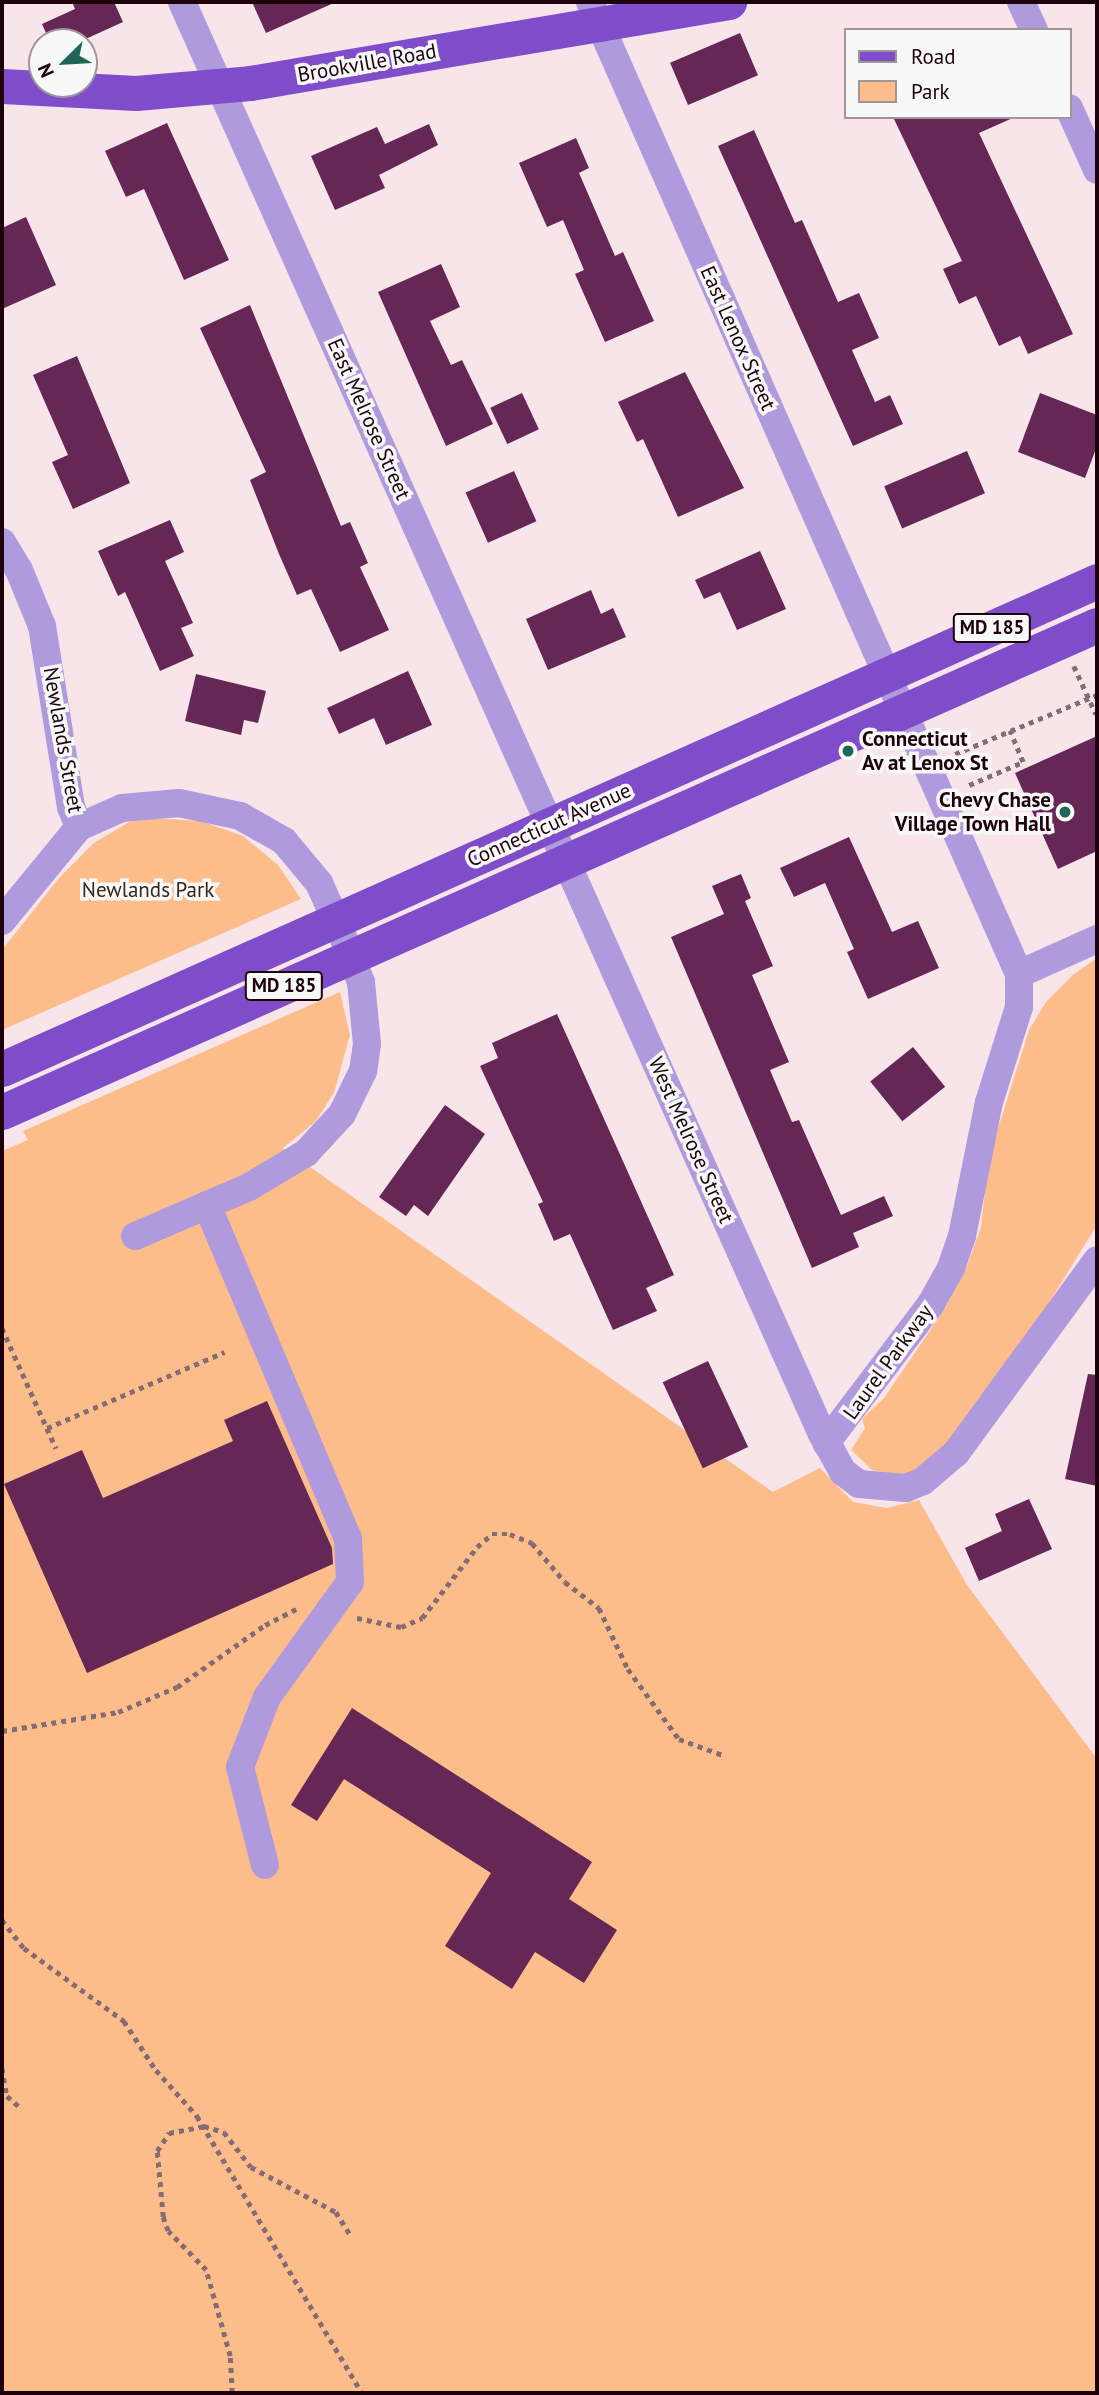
<!DOCTYPE html>
<html>
<head>
<meta charset="utf-8">
<style>
  body { margin:0 }
  #map { position:relative; width:1099px; height:2395px; overflow:hidden; background:#f8e5ea; font-family:"PT Sans",sans-serif }
  div>[style] { position:absolute }
  .green>* { inset:0; background:#fdbd8b }
  .building>* { inset:0; background:#652755; transform-origin:0 0 }
  .path>* { height:4.5px; margin-top:-2.25px; transform-origin:0; background:repeating-linear-gradient(90deg,#836c73 0 5px,transparent 0 10px) }
  .minor>* { height:28px; margin:-14px; padding:0 14px; transform-origin:14px; border-radius:14px; background:#af9add }
  .major>* { height:35px; margin:-17.5px; padding:0 17.5px; transform-origin:17.5px; border-radius:17.5px; background:#804dca }
  .dots>* { width:19px; height:19px; translate:-50% -50%; box-sizing:border-box; border:4px solid #f8f8f8; border-radius:50% }
  span { translate:-50% -50%; white-space:nowrap; text-align:center; line-height:1.15; -webkit-text-stroke:7px #f8f8f8; paint-order:stroke }
  .shield-label span { padding:2px 5px; background:#f8f8f8; border:2px solid; border-radius:5px; -webkit-text-stroke-width:0 }
  .shield-label { font-size:19px; color:#1d020c; font-weight:700 }
  .street-label { font-size:21px; color:#1d020c }
  .poi-label { font-size:21px; color:#1d020c; font-weight:700 }
  .left { translate:0 -50%; text-align:left }
  .right { translate:-100% -50%; text-align:right }
  .park-label { font-size:21px; color:#372516 }
  .frame { position:absolute; inset:0; border:4px solid #1d020c; pointer-events:none }
  .legend { position:absolute; left:844px; top:28px; width:228px; height:91px; box-sizing:border-box; background:#f8f8f8; border:2px solid #a0969a; margin:0; padding:9px 12px; list-style:none; font-size:21px; color:#1d020c }
  .legend li { display:flex; align-items:center; gap:14px; height:35px }
  .legend b { width:35px; border:2px solid #a0969a }
  .north { position:absolute; left:28px; top:28px; width:70px; height:70px; box-sizing:border-box; background:#f8f8f8; border:2px solid #a0969a; border-radius:50%; rotate:246deg; font-size:19px; font-weight:700; line-height:28px; text-align:center; color:#1d020c }
  .north::after { content:''; display:block; margin:auto; width:24px; height:32px; background:#1f6659; clip-path:polygon(50% 0,100% 100%,50% 72%,0 100%) }
</style>
</head>
<body>
<div id="map">
  <div class="green">
    <i style="clip-path:polygon(151px 818px,201px 821px,243px 836px,278px 865px,301px 899px,2px 1030px,2px 950px,59px 878px,94px 843px,129px 822px)"></i>
    <i style="clip-path:polygon(1097px 958px,1097px 1225px,1011px 1364px,946px 1451px,906px 1477px,872px 1470px,851px 1450px,865px 1428px,862px 1419px,884px 1398px,946px 1307px,967px 1266px,981px 1227px,989px 1157px,1029px 1030px,1046px 1002px,1074px 974px)"></i>
    <i style="clip-path:polygon(340px 992px,350px 1035px,334px 1093px,315px 1122px,283px 1148px,773px 1492px,820px 1468px,853px 1502px,887px 1508px,919px 1500px,967px 1585px,1097px 1759px,1097px 2393px,2px 2393px,2px 1151px,28px 1140px,23px 1131px)"></i>
  </div>
  <div class="building">
    <i style="clip-path:polygon(72px 2px,114px 2px,123px 22px,79px 42px,50px 42px,42px 24px,75px 9px)"></i>
    <i style="clip-path:polygon(252px 2px,336px 2px,266px 33px)"></i>
    <i style="left:740px;top:33px;width:46px;height:76px;rotate:67deg"></i>
    <i style="clip-path:polygon(893px 117px,1015px 117px,979px 133px,1073px 334px,1028px 354px,1020px 336px,999px 346px,976px 296px,959px 304px,943px 269px,962px 261px)"></i>
    <i style="clip-path:polygon(167px 123px,229px 260px,184px 280px,144px 189px,126px 197px,105px 151px)"></i>
    <i style="clip-path:polygon(429px 124px,438px 145px,379px 175px,385px 188px,335px 210px,311px 156px,377px 127px,385px 144px)"></i>
    <i style="clip-path:polygon(754px 130px,795px 223px,802px 220px,838px 302px,859px 293px,879px 338px,852px 350px,875px 402px,890px 395px,903px 424px,853px 446px,718px 146px)"></i>
    <i style="clip-path:polygon(576px 138px,589px 168px,579px 173px,615px 256px,623px 252px,654px 321px,605px 342px,575px 274px,584px 270px,563px 220px,547px 227px,519px 163px)"></i>
    <i style="clip-path:polygon(26px 217px,56px 285px,2px 309px,2px 228px)"></i>
    <i style="clip-path:polygon(441px 264px,460px 307px,430px 321px,451px 365px,462px 360px,493px 424px,446px 446px,378px 292px)"></i>
    <i style="clip-path:polygon(250px 305px,341px 526px,350px 522px,368px 563px,360px 567px,389px 630px,340px 652px,311px 589px,297px 595px,279px 554px,250px 480px,266px 472px,200px 328px)"></i>
    <i style="clip-path:polygon(77px 356px,130px 483px,73px 509px,52px 462px,68px 455px,33px 375px)"></i>
    <i style="clip-path:polygon(685px 372px,744px 488px,678px 517px,643px 439px,637px 442px,618px 402px)"></i>
    <i style="left:522px;top:393px;width:40px;height:35px;rotate:65deg"></i>
    <i style="clip-path:polygon(1040px 393px,1097px 415px,1097px 446px,1085px 478px,1018px 452px)"></i>
    <i style="left:967px;top:451px;width:46px;height:90px;rotate:67deg"></i>
    <i style="left:514px;top:471px;width:55px;height:53px;rotate:66deg"></i>
    <i style="clip-path:polygon(170px 520px,184px 552px,165px 561px,193px 623px,181px 628px,194px 656px,160px 671px,125px 592px,118px 596px,98px 551px)"></i>
    <i style="clip-path:polygon(760px 551px,786px 609px,737px 630px,720px 592px,704px 599px,695px 580px)"></i>
    <i style="clip-path:polygon(591px 590px,601px 614px,613px 608px,626px 637px,548px 670px,526px 619px)"></i>
    <i style="clip-path:polygon(408px 671px,432px 725px,386px 745px,374px 718px,339px 734px,327px 708px)"></i>
    <i style="clip-path:polygon(196px 674px,266px 691px,258px 723px,244px 720px,241px 735px,185px 721px)"></i>
    <i style="clip-path:polygon(1097px 736px,1097px 851px,1058px 869px,1015px 773px)"></i>
    <i style="clip-path:polygon(849px 837px,892px 932px,918px 921px,939px 968px,868px 999px,847px 952px,854px 949px,825px 883px,794px 897px,780px 868px)"></i>
    <i style="clip-path:polygon(741px 874px,751px 898px,745px 901px,773px 966px,752px 975px,789px 1062px,770px 1070px,792px 1122px,799px 1120px,841px 1215px,884px 1196px,893px 1216px,853px 1233px,859px 1247px,812px 1268px,671px 937px,724px 914px,712px 886px)"></i>
    <i style="clip-path:polygon(557px 1014px,674px 1275px,646px 1288px,657px 1311px,613px 1330px,570px 1234px,554px 1241px,538px 1204px,543px 1202px,480px 1066px,498px 1058px,492px 1043px)"></i>
    <i style="left:913px;top:1047px;width:51px;height:55px;rotate:51deg"></i>
    <i style="clip-path:polygon(445px 1105px,485px 1134px,428px 1216px,414px 1205px,406px 1216px,379px 1197px)"></i>
    <i style="left:708px;top:1361px;width:95px;height:50px;rotate:65deg"></i>
    <i style="clip-path:polygon(1088px 1374px,1097px 1375px,1097px 1486px,1065px 1479px)"></i>
    <i style="clip-path:polygon(267px 1401px,332px 1548px,333px 1564px,87px 1673px,4px 1484px,82px 1450px,103px 1498px,233px 1441px,224px 1420px)"></i>
    <i style="clip-path:polygon(1029px 1499px,1052px 1549px,979px 1581px,965px 1548px,1002px 1531px,995px 1514px)"></i>
    <i style="clip-path:polygon(352px 1708px,592px 1862px,569px 1899px,617px 1930px,584px 1983px,535px 1952px,512px 1989px,445px 1946px,491px 1873px,344px 1779px,317px 1821px,291px 1805px)"></i>
  </div>
  <div class="path">
    <i style="left:1074px;top:666px;width:53px;rotate:65.4deg"></i>
    <i style="left:955px;top:754px;width:154px;rotate:-22.6deg"></i>
    <i style="left:969px;top:785px;width:59px;rotate:-23.1deg"></i>
    <i style="left:1023px;top:762px;width:34px;rotate:-113deg"></i>
    <i style="left:2px;top:1328px;width:132px;rotate:65.8deg"></i>
    <i style="left:47px;top:1428px;width:193px;rotate:-23.2deg"></i>
    <i style="left:357px;top:1618px;width:45px;rotate:11.6deg"></i>
    <i style="left:401px;top:1627px;width:23px;rotate:-23deg"></i>
    <i style="left:422px;top:1618px;width:90px;rotate:-52.2deg"></i>
    <i style="left:477px;top:1547px;width:20px;rotate:-41deg"></i>
    <i style="left:492px;top:1534px;width:18px"></i>
    <i style="left:510px;top:1534px;width:24px;rotate:22deg"></i>
    <i style="left:532px;top:1543px;width:51px;rotate:49.8deg"></i>
    <i style="left:565px;top:1582px;width:43px;rotate:37.4deg"></i>
    <i style="left:599px;top:1608px;width:68px;rotate:64.6deg"></i>
    <i style="left:628px;top:1669px;width:87px;rotate:53.9deg"></i>
    <i style="left:679px;top:1739px;width:47px;rotate:20deg"></i>
    <i style="left:2px;top:1731px;width:118px;rotate:-9.3deg"></i>
    <i style="left:118px;top:1712px;width:64px;rotate:-23deg"></i>
    <i style="left:177px;top:1687px;width:108px;rotate:-35.2deg"></i>
    <i style="left:265px;top:1625px;width:35px;rotate:-27deg"></i>
    <i style="left:2px;top:1920px;width:36px;rotate:52deg"></i>
    <i style="left:24px;top:1948px;width:124px;rotate:36.1deg"></i>
    <i style="left:124px;top:2021px;width:59px;rotate:56.9deg"></i>
    <i style="left:156px;top:2070px;width:62px;rotate:48.3deg"></i>
    <i style="left:197px;top:2116px;width:322px;rotate:59.2deg"></i>
    <i style="left:2px;top:2068px;width:28px;rotate:80deg"></i>
    <i style="left:7px;top:2096px;width:20px;rotate:41deg"></i>
    <i style="left:232px;top:2393px;width:37px;rotate:-93deg"></i>
    <i style="left:230px;top:2356px;width:89px;rotate:-105.6deg"></i>
    <i style="left:206px;top:2270px;width:54px;rotate:-134.3deg"></i>
    <i style="left:168px;top:2231px;width:15px;rotate:-110deg"></i>
    <i style="left:163px;top:2217px;width:66px;rotate:-95.2deg"></i>
    <i style="left:157px;top:2151px;width:22px;rotate:-56deg"></i>
    <i style="left:169px;top:2133px;width:36px;rotate:-11deg"></i>
    <i style="left:204px;top:2126px;width:21px;rotate:17deg"></i>
    <i style="left:224px;top:2132px;width:44px;rotate:52.4deg"></i>
    <i style="left:251px;top:2167px;width:96px;rotate:27.9deg"></i>
    <i style="left:336px;top:2212px;width:26px;rotate:58deg"></i>
  </div>
  <div class="minor">
    <i style="left:182px;top:2px;width:1569px;rotate:65.92deg"></i>
    <i style="left:822px;top:1434px;width:43px;rotate:61.1deg"></i>
    <i style="left:843px;top:1472px;width:20px;rotate:37deg"></i>
    <i style="left:859px;top:1484px;width:47px;rotate:4.9deg"></i>
    <i style="left:906px;top:1488px;width:18px;rotate:-22deg"></i>
    <i style="left:923px;top:1481px;width:43px;rotate:-40.3deg"></i>
    <i style="left:956px;top:1453px;width:239px;rotate:-53.8deg"></i>
    <i style="left:590px;top:2px;width:1062px;rotate:66.19deg"></i>
    <i style="left:1019px;top:974px;width:33px;rotate:90deg"></i>
    <i style="left:1019px;top:1007px;width:100px;rotate:107.5deg"></i>
    <i style="left:989px;top:1102px;width:137px;rotate:101.4deg"></i>
    <i style="left:962px;top:1236px;width:34px;rotate:109deg"></i>
    <i style="left:951px;top:1268px;width:41px;rotate:119.1deg"></i>
    <i style="left:931px;top:1304px;width:174px;rotate:127.1deg"></i>
    <i style="left:1021px;top:2px;width:31px;rotate:65deg"></i>
    <i style="left:1069px;top:108px;width:68px;rotate:65.7deg"></i>
    <i style="left:2px;top:542px;width:33px;rotate:59deg"></i>
    <i style="left:19px;top:570px;width:61px;rotate:67.7deg"></i>
    <i style="left:42px;top:626px;width:183px;rotate:80.9deg"></i>
    <i style="left:71px;top:807px;width:22px;rotate:68deg"></i>
    <i style="left:2px;top:921px;width:122px;rotate:-50.7deg"></i>
    <i style="left:79px;top:827px;width:47px;rotate:-23.8deg"></i>
    <i style="left:122px;top:808px;width:57px;rotate:-5deg"></i>
    <i style="left:179px;top:803px;width:62px;rotate:12deg"></i>
    <i style="left:240px;top:816px;width:51px;rotate:29.6deg"></i>
    <i style="left:284px;top:841px;width:55px;rotate:50.2deg"></i>
    <i style="left:319px;top:883px;width:54px;rotate:65.8deg"></i>
    <i style="left:341px;top:932px;width:54px;rotate:68.2deg"></i>
    <i style="left:361px;top:982px;width:62px;rotate:84.5deg"></i>
    <i style="left:367px;top:1044px;width:27px;rotate:98deg"></i>
    <i style="left:363px;top:1071px;width:48px;rotate:116deg"></i>
    <i style="left:342px;top:1114px;width:53px;rotate:132.7deg"></i>
    <i style="left:306px;top:1153px;width:66px;rotate:149.2deg"></i>
    <i style="left:249px;top:1187px;width:124px;rotate:156.7deg"></i>
    <i style="left:1019px;top:974px;width:85px;rotate:-24.2deg"></i>
    <i style="left:207px;top:1205px;width:362px;rotate:67.1deg"></i>
    <i style="left:348px;top:1538px;width:44px;rotate:87.4deg"></i>
    <i style="left:350px;top:1582px;width:142px;rotate:125.8deg"></i>
    <i style="left:267px;top:1697px;width:75px;rotate:111.1deg"></i>
    <i style="left:240px;top:1767px;width:101px;rotate:75.7deg"></i>
  </div>
  <div class="major">
    <i style="left:2px;top:86px;width:134px;rotate:3deg"></i>
    <i style="left:136px;top:93px;width:114px;rotate:-5deg"></i>
    <i style="left:250px;top:83px;width:486px;rotate:-9.6deg"></i>
    <i style="left:2px;top:1069px;width:1199px;rotate:-24.02deg"></i>
    <i style="left:2px;top:1112px;width:1198px;rotate:-23.98deg"></i>
  </div>
  <div class="dots">
    <i style="left:848px;top:751px;background:#1f6659"></i>
    <i style="left:1065px;top:812px;background:#1f6659"></i>
  </div>
  <div class="shield-label">
    <span style="left:992px;top:628px">MD 185</span>
    <span style="left:284px;top:986px">MD 185</span>
  </div>
  <div class="street-label">
    <span style="left:367px;top:63px;rotate:-10deg">Brookville Road</span>
    <span style="left:738px;top:338px;rotate:66deg">East Lenox Street</span>
    <span style="left:369px;top:419px;rotate:66deg">East Melrose Street</span>
    <span style="left:63px;top:740px;rotate:80deg">Newlands Street</span>
    <span style="left:549px;top:825px;rotate:-24deg">Connecticut Avenue</span>
    <span style="left:691px;top:1140px;rotate:66deg">West Melrose Street</span>
    <span style="left:888px;top:1362px;rotate:-54deg">Laurel Parkway</span>
  </div>
  <div class="poi-label">
    <span class="left" style="left:862px;top:751px">Connecticut<br>Av at Lenox St</span>
    <span class="right" style="left:1051px;top:812px">Chevy Chase<br>Village Town Hall</span>
  </div>
  <div class="park-label">
    <span style="left:148px;top:890px">Newlands Park</span>
  </div>
  <div class="frame"></div>
  <ul class="legend">
  <li><b style="height:9px;background:#804dca"></b>Road</li>
  <li><b style="height:19px;background:#fdbd8b"></b>Park</li>
  </ul>
  <div class="north">N</div>
</div>
</body>
</html>
